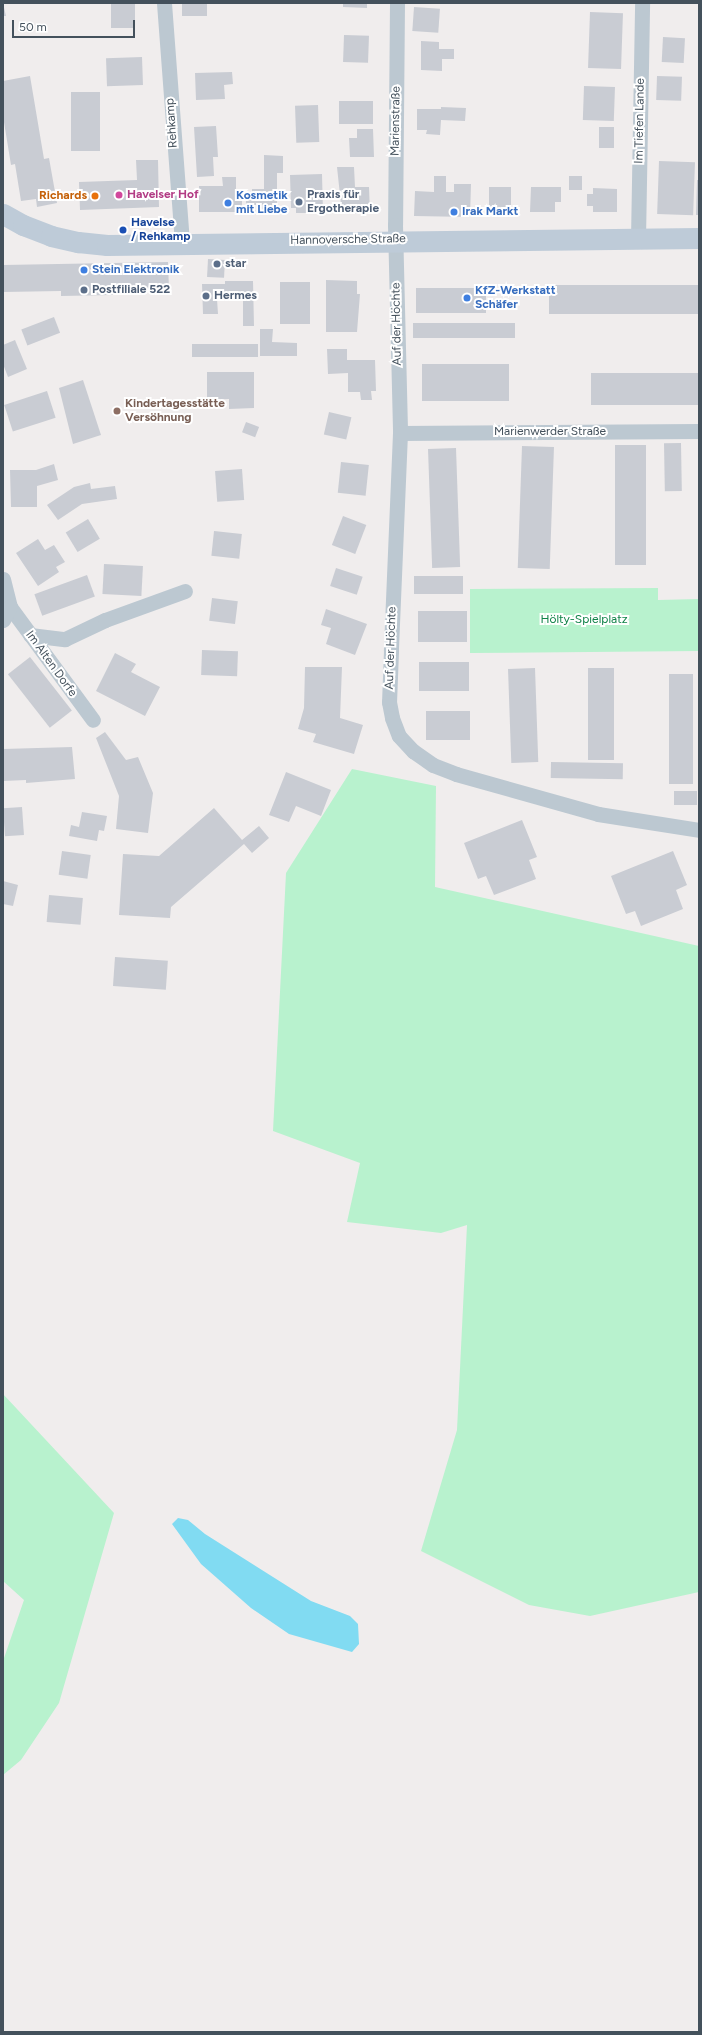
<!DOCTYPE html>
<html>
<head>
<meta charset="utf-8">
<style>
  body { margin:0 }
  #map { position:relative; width:702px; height:2035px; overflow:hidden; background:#f0eded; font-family:Figtree,sans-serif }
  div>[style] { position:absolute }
  .green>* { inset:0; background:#b8f2ce }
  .water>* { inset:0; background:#81dbf2 }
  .building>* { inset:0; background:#c9ccd3; transform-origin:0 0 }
  .street>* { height:15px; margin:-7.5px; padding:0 7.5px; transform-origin:7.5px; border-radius:7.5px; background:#bcc8d1 }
  .secondary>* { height:21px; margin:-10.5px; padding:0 10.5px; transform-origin:10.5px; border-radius:10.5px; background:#becbd8 }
  .dots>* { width:11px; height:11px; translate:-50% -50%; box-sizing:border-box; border:2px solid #fff; border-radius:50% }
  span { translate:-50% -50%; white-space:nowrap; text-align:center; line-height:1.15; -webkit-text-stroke:4px #fff; paint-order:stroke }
  .street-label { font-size:12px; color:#44515c }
  .hotel-label { font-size:12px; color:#b23c85; font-weight:700 }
  .left { translate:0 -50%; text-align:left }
  .service-label { font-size:12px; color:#4e5e75; font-weight:700 }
  .food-label { font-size:12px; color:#c56008; font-weight:700 }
  .right { translate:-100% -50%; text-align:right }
  .shop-label { font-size:12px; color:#366cbe; font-weight:700 }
  .transit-label { font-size:12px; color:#164399; font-weight:700 }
  .education-label { font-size:12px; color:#785e54; font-weight:700 }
  .park-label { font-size:12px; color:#108248 }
  .frame { position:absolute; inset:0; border:4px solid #44515c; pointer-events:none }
  .scale { position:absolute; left:12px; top:20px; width:123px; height:18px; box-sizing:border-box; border:2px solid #44515c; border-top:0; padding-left:5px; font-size:12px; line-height:14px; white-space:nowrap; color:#44515c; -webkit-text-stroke:3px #fff; paint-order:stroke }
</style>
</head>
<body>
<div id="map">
  <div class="green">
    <i style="clip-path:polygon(658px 588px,658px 600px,699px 599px,699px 651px,470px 653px,470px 589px)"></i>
    <i style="clip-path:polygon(352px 769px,436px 786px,435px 887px,699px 946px,699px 1592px,590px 1616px,529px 1605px,421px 1551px,457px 1430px,467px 1225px,441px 1233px,347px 1222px,360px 1163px,273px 1131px,286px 873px)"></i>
    <i style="clip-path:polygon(3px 1394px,114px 1513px,59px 1703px,21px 1760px,3px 1775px,3px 1661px,24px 1600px,3px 1581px)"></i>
  </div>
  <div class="water">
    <i style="clip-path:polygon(178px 1518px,188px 1520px,205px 1534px,311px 1601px,350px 1616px,358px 1624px,359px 1644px,352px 1652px,289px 1634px,251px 1608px,201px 1564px,172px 1524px)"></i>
  </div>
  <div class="building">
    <i style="clip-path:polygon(3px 3px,6px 16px,3px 16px)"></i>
    <i style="left:111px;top:3px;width:24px;height:25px"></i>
    <i style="left:182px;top:3px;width:25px;height:13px"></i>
    <i style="clip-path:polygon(343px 3px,367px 3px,367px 8px,343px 7px)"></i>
    <i style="left:414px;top:7px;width:26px;height:24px;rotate:4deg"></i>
    <i style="left:590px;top:12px;width:33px;height:56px;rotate:2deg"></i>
    <i style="left:344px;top:35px;width:25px;height:27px;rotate:2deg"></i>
    <i style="left:663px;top:37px;width:22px;height:25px;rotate:3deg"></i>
    <i style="clip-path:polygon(421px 41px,439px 42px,439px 49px,454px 49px,454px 59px,442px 59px,442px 71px,421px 70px)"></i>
    <i style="left:142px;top:57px;width:28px;height:36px;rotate:88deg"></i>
    <i style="clip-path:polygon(232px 72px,233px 84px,224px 85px,225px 99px,196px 100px,195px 73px)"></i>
    <i style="clip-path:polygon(30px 76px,44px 159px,49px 158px,57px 203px,37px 207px,36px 199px,21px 201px,15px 164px,11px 165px,3px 116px,3px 81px)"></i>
    <i style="left:657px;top:76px;width:25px;height:24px;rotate:2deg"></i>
    <i style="left:584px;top:86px;width:31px;height:34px;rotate:2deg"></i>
    <i style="left:100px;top:92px;width:59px;height:29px;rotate:90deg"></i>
    <i style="left:339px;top:101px;width:34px;height:23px"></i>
    <i style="left:318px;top:105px;width:37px;height:23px;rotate:88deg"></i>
    <i style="clip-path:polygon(441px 107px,466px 108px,465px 121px,441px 120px,440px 135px,426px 134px,427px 130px,417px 130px,417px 109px,441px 109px)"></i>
    <i style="clip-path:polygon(216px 126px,218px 157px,213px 157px,214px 176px,197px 177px,194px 127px)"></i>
    <i style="left:599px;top:127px;width:15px;height:21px"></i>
    <i style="clip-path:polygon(357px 129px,373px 129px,374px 157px,350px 157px,349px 138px,357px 138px)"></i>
    <i style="clip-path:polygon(264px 155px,283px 156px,283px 173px,277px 173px,277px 213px,246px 213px,246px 192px,252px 192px,252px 189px,264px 189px)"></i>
    <i style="clip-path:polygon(136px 160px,158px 160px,159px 207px,80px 210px,79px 182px,137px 180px)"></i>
    <i style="left:659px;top:161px;width:36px;height:53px;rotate:2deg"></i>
    <i style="clip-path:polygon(337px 167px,354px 167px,355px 187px,369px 187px,370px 213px,342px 214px)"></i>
    <i style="clip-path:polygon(322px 174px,323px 213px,296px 213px,296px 208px,291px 208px,290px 175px)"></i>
    <i style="clip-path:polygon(434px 176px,446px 176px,446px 192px,454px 192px,454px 184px,471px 184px,470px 217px,414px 216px,415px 191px,434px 192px)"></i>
    <i style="left:569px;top:176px;width:13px;height:14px"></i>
    <i style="clip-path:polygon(222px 177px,236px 177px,236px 190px,242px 190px,242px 212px,199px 212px,199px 186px,223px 186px)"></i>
    <i style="clip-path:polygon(697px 180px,699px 180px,699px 215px,696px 215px)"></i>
    <i style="left:489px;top:187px;width:22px;height:25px"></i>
    <i style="clip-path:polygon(531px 187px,561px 187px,561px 202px,555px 202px,555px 212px,530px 212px)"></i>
    <i style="clip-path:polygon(593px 188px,617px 189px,617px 212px,593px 212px,593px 206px,587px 206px,587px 194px,593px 194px)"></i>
    <i style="left:208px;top:259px;width:17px;height:18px;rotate:3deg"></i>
    <i style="clip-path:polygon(168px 262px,169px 290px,112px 291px,113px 295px,61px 296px,61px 291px,3px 292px,3px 265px)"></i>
    <i style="clip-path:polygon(326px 280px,357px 281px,357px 294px,360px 294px,357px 332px,326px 332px)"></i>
    <i style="clip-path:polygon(225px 281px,253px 281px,254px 326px,243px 326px,243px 298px,217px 299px,218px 314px,203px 314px,202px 284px,225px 284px)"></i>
    <i style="left:280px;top:282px;width:30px;height:42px"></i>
    <i style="left:549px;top:285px;width:150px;height:29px"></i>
    <i style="left:416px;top:288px;width:70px;height:25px"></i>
    <i style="left:54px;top:317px;width:17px;height:35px;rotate:69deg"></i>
    <i style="left:413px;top:323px;width:102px;height:15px"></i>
    <i style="clip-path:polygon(260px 329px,273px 329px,272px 342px,297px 343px,297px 356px,260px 356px)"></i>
    <i style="clip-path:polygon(15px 340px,27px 369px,8px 377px,3px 364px,3px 345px)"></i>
    <i style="left:192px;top:344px;width:66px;height:13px"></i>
    <i style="clip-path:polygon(327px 349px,347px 349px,347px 360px,375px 360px,376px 391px,371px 391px,372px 400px,361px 400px,360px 392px,348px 392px,348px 373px,328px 374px)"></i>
    <i style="left:422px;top:364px;width:87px;height:37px"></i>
    <i style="clip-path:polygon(207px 372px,254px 372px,254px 408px,229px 409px,229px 399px,207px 400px)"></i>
    <i style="left:699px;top:373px;width:32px;height:108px;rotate:90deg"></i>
    <i style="clip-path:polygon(83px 380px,101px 435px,73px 444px,59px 388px)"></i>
    <i style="left:47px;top:391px;width:28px;height:45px;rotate:72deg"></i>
    <i style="left:329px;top:412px;width:23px;height:23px;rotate:13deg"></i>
    <i style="left:246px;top:422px;width:14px;height:11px;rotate:21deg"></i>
    <i style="left:681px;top:443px;width:48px;height:17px;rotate:89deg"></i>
    <i style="left:615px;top:445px;width:31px;height:120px"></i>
    <i style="left:522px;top:446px;width:32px;height:122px;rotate:2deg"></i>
    <i style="left:456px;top:448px;width:119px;height:28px;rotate:88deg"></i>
    <i style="left:341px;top:462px;width:28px;height:31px;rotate:6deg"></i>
    <i style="clip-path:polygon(54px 464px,58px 480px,37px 486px,37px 507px,11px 507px,10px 470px,36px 470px)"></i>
    <i style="left:242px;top:469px;width:31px;height:27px;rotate:86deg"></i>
    <i style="clip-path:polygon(90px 483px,91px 489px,115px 486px,117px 499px,82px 504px,58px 520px,47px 505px,74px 487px)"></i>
    <i style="left:343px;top:516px;width:25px;height:31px;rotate:21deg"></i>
    <i style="left:88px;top:519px;width:23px;height:26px;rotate:59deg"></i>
    <i style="left:214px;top:531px;width:28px;height:25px;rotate:6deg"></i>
    <i style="clip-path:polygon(38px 539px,45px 550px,54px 545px,65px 562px,56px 567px,59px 572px,38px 586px,16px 553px)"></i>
    <i style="left:104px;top:564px;width:39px;height:30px;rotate:3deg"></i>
    <i style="left:336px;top:568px;width:28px;height:19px;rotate:18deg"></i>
    <i style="left:87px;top:575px;width:23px;height:56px;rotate:70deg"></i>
    <i style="left:414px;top:576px;width:49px;height:18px"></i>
    <i style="left:212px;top:598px;width:26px;height:23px;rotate:7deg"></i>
    <i style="clip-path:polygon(326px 609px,367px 624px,355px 655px,326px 644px,331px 628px,321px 625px)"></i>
    <i style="left:467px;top:611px;width:31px;height:49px;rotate:90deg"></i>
    <i style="left:202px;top:650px;width:36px;height:25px;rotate:2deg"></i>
    <i style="clip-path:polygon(115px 653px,136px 664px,131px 672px,160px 687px,145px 716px,96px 691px)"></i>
    <i style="left:30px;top:657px;width:68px;height:28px;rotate:52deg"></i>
    <i style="left:419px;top:662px;width:50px;height:29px"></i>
    <i style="clip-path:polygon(305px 667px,342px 667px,340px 718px,363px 725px,354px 754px,313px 742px,316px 734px,298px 729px,304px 708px)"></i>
    <i style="left:535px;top:668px;width:94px;height:27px;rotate:88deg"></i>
    <i style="left:588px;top:668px;width:26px;height:92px"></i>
    <i style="left:669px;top:674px;width:24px;height:110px"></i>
    <i style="left:426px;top:711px;width:44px;height:29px"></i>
    <i style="clip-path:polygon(105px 732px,126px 760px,138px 757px,153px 793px,148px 833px,116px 829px,119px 796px,96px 738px)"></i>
    <i style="clip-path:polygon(72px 747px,75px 779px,26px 783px,26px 780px,3px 781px,3px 749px)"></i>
    <i style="left:551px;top:762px;width:72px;height:16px;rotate:1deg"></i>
    <i style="clip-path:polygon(286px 772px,331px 790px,321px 816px,296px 806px,289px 822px,269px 815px)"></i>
    <i style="left:674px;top:791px;width:23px;height:14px"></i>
    <i style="left:22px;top:807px;width:28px;height:19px;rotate:86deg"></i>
    <i style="clip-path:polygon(214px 808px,242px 840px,259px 826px,269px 838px,252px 853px,244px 844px,171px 907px,170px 918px,119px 915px,123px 854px,159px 856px)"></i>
    <i style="clip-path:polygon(82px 812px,107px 816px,104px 831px,99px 830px,97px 841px,69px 836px,71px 825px,79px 827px)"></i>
    <i style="clip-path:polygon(522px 820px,537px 857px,529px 860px,536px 879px,494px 895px,486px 876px,478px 879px,464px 843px)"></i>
    <i style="left:62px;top:851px;width:29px;height:24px;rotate:8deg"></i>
    <i style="clip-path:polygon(673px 851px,687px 885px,676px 890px,683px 909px,641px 926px,635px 911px,626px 914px,611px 876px)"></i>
    <i style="clip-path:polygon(3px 881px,18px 885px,13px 906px,3px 904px)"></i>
    <i style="left:49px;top:895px;width:34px;height:27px;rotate:5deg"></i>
    <i style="left:115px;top:957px;width:53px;height:29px;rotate:4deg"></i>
  </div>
  <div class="street">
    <i style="left:164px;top:3px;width:242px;rotate:85.7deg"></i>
    <i style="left:397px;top:3px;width:222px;rotate:90.5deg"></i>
    <i style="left:395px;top:225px;width:208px;rotate:88.6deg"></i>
    <i style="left:400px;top:433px;width:218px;rotate:92.4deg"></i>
    <i style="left:391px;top:651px;width:51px;rotate:92.2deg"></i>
    <i style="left:389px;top:702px;width:16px;rotate:79deg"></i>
    <i style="left:392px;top:718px;width:19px;rotate:69deg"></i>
    <i style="left:399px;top:736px;width:21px;rotate:47deg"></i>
    <i style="left:413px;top:751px;width:24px;rotate:35deg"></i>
    <i style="left:433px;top:765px;width:25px;rotate:21deg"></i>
    <i style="left:456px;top:774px;width:148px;rotate:15.7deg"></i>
    <i style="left:598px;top:814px;width:102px;rotate:9deg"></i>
    <i style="left:638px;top:239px;width:236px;rotate:-89deg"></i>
    <i style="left:400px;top:433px;width:299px;rotate:-0.4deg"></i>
    <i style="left:3px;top:579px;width:29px;rotate:76deg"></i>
    <i style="left:10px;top:607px;width:140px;rotate:53.7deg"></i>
    <i style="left:3px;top:620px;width:15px;rotate:-62deg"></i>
    <i style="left:30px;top:635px;width:35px;rotate:7deg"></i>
    <i style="left:65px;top:639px;width:44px;rotate:-25.4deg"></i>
    <i style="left:105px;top:620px;width:85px;rotate:-19.9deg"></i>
  </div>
  <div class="secondary">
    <i style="left:3px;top:214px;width:23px;rotate:29deg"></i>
    <i style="left:23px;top:225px;width:30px;rotate:21deg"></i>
    <i style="left:51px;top:236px;width:28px;rotate:13deg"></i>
    <i style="left:78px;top:242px;width:29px;rotate:6deg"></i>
    <i style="left:107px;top:245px;width:592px;rotate:-0.68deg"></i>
  </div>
  <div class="dots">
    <i style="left:119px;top:195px;background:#d1479c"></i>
    <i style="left:95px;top:196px;background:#e8710a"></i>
    <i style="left:299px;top:202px;background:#5c6f8a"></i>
    <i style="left:228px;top:203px;background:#3f7fe0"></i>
    <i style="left:454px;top:212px;background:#3f7fe0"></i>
    <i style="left:123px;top:230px;background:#1a4fb4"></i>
    <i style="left:217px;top:264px;background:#5c6f8a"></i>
    <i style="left:84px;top:270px;background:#3f7fe0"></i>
    <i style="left:84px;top:290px;background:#5c6f8a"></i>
    <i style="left:206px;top:296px;background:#5c6f8a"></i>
    <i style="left:467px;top:298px;background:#3f7fe0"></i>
    <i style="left:117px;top:411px;background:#8d6e63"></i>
  </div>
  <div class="street-label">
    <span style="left:396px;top:121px;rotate:-89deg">Marienstraße</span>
    <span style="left:640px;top:121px;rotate:-89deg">Im Tiefen Lande</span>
    <span style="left:172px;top:123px;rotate:-94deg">Rehkamp</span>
    <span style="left:348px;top:240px;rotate:-1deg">Hannoversche Straße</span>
    <span style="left:397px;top:324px;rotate:-91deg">Auf der Höchte</span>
    <span style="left:550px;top:432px">Marienwerder Straße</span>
    <span style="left:391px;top:648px;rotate:-88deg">Auf der Höchte</span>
    <span style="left:51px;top:664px;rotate:54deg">Im Alten Dorfe</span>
  </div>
  <div class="hotel-label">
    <span class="left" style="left:127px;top:195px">Havelser Hof</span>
  </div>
  <div class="service-label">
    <span class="left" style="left:307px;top:202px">Praxis für<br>Ergotherapie</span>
    <span class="left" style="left:225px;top:264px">star</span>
    <span class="left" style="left:92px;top:290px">Postfiliale 522</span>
    <span class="left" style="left:214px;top:296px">Hermes</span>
  </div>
  <div class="food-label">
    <span class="right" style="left:87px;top:196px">Richards</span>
  </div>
  <div class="shop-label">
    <span class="left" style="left:236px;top:203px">Kosmetik<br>mit Liebe</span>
    <span class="left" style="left:462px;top:212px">Irak Markt</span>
    <span class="left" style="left:92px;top:270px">Stein Elektronik</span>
    <span class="left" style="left:475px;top:298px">KfZ-Werkstatt<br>Schäfer</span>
  </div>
  <div class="transit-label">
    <span class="left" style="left:131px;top:230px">Havelse<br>/ Rehkamp</span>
  </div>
  <div class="education-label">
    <span class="left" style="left:125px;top:411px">Kindertagesstätte<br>Versöhnung</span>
  </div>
  <div class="park-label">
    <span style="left:584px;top:620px">Hölty-Spielplatz</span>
  </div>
  <div class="frame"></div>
  <div class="scale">50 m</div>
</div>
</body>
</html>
